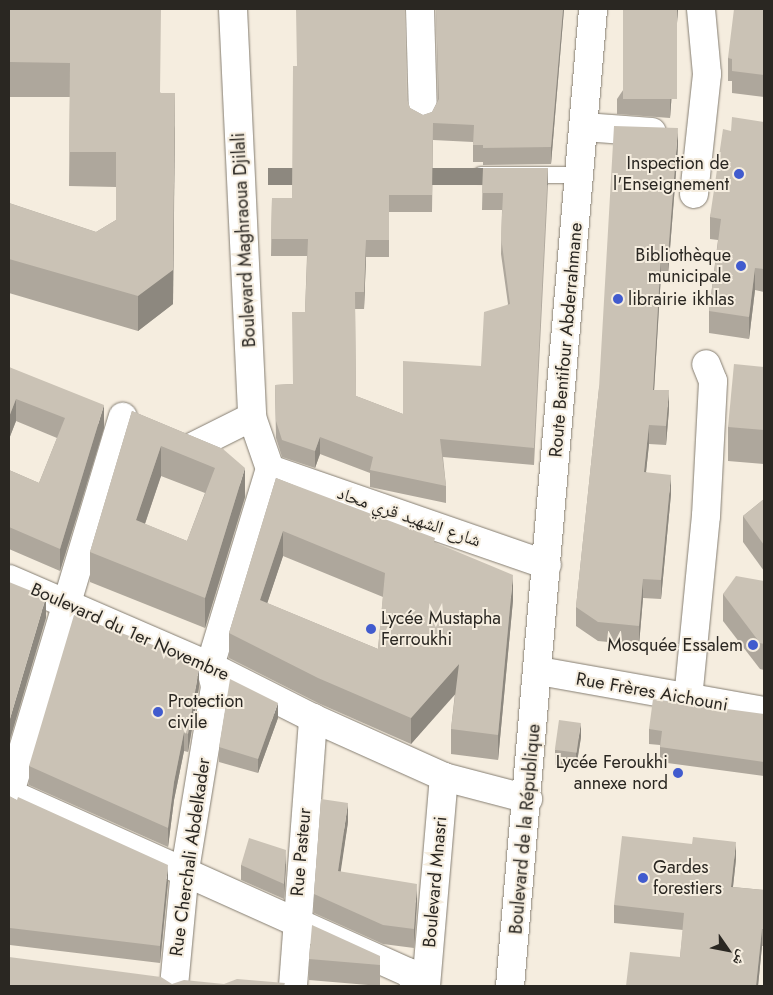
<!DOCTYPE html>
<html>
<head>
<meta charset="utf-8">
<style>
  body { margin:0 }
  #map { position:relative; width:773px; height:995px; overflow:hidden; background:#f5eddf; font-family:Jost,"Noto Naskh Arabic",sans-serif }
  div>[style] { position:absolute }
  .roads { filter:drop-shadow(0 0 1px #857e72) drop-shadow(0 0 1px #857e72) }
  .lane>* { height:16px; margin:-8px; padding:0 8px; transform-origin:8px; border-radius:8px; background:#fff }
  .street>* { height:28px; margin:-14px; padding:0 14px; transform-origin:14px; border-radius:14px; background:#fff }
  .secondary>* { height:28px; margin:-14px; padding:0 14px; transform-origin:14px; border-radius:14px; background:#fff }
  .wall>* { inset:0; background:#aea79c }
  .shaded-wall>* { inset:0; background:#8d887f; transform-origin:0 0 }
  .building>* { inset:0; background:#cac2b5; transform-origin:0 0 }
  .dots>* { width:14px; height:14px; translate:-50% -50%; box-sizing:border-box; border:2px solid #f5eddf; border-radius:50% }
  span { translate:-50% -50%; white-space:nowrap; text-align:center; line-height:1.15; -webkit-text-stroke:4px #f5eddf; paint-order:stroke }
  .poi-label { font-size:18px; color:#2a2722 }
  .right { translate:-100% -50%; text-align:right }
  .left { translate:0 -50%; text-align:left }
  .street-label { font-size:18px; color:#2a2722 }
  .frame { position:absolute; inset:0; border:10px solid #2a2722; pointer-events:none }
  .north { position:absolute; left:703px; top:925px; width:50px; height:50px; -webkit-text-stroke:4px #f5eddf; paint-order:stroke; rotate:123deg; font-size:14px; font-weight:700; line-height:20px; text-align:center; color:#2a2722 }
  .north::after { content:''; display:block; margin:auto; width:18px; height:22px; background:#2a2722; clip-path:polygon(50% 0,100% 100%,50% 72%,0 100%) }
</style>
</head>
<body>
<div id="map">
  <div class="roads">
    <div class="lane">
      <i style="left:481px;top:175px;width:99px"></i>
    </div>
    <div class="street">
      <i style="left:233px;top:9px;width:408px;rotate:87.3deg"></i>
      <i style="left:252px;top:417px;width:55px;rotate:70.9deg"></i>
      <i style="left:420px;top:9px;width:107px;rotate:88.4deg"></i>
      <i style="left:584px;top:127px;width:68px;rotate:4.2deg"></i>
      <i style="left:694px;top:194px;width:121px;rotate:-83.8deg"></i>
      <i style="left:707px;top:74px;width:65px;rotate:-95.3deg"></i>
      <i style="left:192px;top:447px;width:67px;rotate:-26.6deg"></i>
      <i style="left:270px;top:469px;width:293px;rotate:19.1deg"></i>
      <i style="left:539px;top:671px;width:229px;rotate:10.1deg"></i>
      <i style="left:688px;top:699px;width:184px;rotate:-84.4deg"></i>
      <i style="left:706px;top:516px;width:135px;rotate:-87deg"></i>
      <i style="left:713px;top:381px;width:18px;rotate:-112deg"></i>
      <i style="left:9px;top:793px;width:437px;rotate:24.2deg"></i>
      <i style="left:408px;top:972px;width:17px;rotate:54deg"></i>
      <i style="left:9px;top:796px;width:396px;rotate:-73.3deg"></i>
      <i style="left:174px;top:986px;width:117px;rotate:-84.6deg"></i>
      <i style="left:185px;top:870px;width:186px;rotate:-80.7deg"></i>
      <i style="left:215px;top:686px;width:21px;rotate:-104deg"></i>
      <i style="left:210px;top:666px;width:206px;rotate:-73.1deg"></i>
      <i style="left:293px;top:986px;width:269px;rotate:-85.7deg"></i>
      <i style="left:426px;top:986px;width:210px;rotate:-85.1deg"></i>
    </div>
    <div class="secondary">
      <i style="left:9px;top:579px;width:219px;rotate:23.4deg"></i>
      <i style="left:210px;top:666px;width:115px;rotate:26.8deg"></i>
      <i style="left:313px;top:718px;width:144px;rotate:24.2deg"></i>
      <i style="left:444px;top:777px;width:87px;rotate:14.7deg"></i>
      <i style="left:510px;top:986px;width:981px;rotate:-85.14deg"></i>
    </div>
  </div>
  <div class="wall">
    <i style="clip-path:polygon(9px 9px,29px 9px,161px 93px,175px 128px,173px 304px,138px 331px,9px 293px,9px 203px,96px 232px,116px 220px,116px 187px,69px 186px,70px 97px,9px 97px)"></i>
    <i style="clip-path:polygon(436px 9px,564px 9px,551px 164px,483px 165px,483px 162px,473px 162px,473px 142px,433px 140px,432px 212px,389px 212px,389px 257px,366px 257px,364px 309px,355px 309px,356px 396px,403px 414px,481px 366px,508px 304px,501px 254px,502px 210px,482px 210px,483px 168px,548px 185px,534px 465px,443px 457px,446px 486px,446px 503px,370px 487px,370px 473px,320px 454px,315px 468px,282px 457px,276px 438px,275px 385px,293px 384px,305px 312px,307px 256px,271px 256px,272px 198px,292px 198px,297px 66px,407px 99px,410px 108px,423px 115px,432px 112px,438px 100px)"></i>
    <i style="clip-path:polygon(678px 9px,670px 118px,617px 114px,617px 99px)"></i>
    <i style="clip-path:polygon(764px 9px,764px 97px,732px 93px,732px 81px,728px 81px,728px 58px)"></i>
    <i style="clip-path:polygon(764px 122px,764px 292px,755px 290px,749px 339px,709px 333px,709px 311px,718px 240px,710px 239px,710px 217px,731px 131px)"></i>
    <i style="clip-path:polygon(678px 147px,668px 274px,661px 274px,654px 390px,669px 409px,666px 445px,649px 444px,646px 472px,671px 494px,661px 599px,643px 598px,639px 645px,598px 641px,576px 626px,576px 607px,599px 388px)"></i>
    <i style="clip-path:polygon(9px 367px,104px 428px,60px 571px,9px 549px,9px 470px,39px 483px,57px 438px,16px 421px,9px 439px)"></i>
    <i style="clip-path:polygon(764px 367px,764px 464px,728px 461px,728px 427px)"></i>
    <i style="clip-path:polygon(evenodd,132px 411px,223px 449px,245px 497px,205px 628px,90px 582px,90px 552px,132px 411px,161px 476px,205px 493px,187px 541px,145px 524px,161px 476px)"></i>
    <i style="clip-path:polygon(evenodd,276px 478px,435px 542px,513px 600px,498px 760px,451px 754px,451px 729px,455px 693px,411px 744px,318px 703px,229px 658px,229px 633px,276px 478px,283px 556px,383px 597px,378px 649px,267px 603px,283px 556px)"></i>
    <i style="clip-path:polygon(764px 499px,764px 571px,743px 542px,743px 516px)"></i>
    <i style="clip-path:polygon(764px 581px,764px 670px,760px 669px,723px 621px,723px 594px)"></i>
    <i style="clip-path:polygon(199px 687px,188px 752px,184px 751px,174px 800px,168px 847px,29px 785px,29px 766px)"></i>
    <i style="clip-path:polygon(764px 714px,764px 776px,660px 762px,660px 745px,649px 744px,649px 729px)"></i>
    <i style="clip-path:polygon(278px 718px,258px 773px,219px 762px,219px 747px)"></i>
    <i style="clip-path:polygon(581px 737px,576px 768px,555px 765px,555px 750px)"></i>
    <i style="clip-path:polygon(9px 796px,168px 882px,160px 963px,10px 945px,9px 946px)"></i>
    <i style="clip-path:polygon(348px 822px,340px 872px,417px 903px,414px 948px,383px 944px,314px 913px,314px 894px)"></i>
    <i style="clip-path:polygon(736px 859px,733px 887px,764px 890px,764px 946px,762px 946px,758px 986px,626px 986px,680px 957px,683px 930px,614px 923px,614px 905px)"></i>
    <i style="clip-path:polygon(286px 864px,284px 899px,241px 880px,241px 865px)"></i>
    <i style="clip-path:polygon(380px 956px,380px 986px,309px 980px,309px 959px)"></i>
  </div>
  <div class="shaded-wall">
    <i style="clip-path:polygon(563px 9px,564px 9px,551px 164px,551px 147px)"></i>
    <i style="clip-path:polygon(677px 9px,678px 9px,670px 118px,670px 104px)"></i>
    <i style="clip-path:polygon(175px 93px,173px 304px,138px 331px,138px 296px)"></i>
    <i style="clip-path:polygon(678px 128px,678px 147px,668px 274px,668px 255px)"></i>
    <i style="left:548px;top:168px;width:17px;height:280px;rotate:90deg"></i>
    <i style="clip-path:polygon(366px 240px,366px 257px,364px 309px,364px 292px)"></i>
    <i style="clip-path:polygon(661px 255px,661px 274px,653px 409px,653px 390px)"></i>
    <i style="clip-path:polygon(755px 268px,755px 290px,749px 339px,749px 317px)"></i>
    <i style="clip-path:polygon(669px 390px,669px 409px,666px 445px,666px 426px)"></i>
    <i style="clip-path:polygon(16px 399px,16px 421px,9px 439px,9px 417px)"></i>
    <i style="clip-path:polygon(104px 405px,104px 428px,60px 571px,60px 549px)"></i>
    <i style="clip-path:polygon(649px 425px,649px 444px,644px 491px,644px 472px)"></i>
    <i style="clip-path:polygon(320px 437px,320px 454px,315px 468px,315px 451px)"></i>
    <i style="clip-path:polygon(161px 446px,161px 476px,136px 550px,136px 520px)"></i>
    <i style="clip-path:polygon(245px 468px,245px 497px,205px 628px,205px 598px)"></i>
    <i style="clip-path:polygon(671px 475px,671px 494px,661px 599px,661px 580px)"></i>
    <i style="clip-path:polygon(283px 531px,283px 556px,260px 625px,260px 600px)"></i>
    <i style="clip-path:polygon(513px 575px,513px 600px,498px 760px,498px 735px)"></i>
    <i style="clip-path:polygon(643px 579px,643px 598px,639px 645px,639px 626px)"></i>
    <i style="clip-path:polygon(46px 597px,46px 618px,9px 743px,9px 722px)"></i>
    <i style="clip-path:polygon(459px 664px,459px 690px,411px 744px,411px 718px)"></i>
    <i style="clip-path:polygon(199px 668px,199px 687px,188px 752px,188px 734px)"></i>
    <i style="clip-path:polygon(278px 703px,278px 718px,258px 773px,258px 759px)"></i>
    <i style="clip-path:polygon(581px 723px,581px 737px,576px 768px,576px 753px)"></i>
    <i style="clip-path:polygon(184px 732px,184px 751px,174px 800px,168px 847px,168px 828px,174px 782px)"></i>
    <i style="clip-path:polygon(348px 803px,348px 822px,338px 890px,338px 871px)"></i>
    <i style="clip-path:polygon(736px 842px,736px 859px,731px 904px,731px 887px)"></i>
    <i style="clip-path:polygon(286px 850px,286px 864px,284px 899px,284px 884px)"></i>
    <i style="clip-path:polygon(168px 865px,168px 882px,160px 963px,160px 946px)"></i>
    <i style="clip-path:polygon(417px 884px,417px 903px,414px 948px,414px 929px)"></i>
    <i style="left:10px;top:928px;width:17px;height:1px;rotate:90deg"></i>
    <i style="clip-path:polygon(762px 929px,762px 946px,758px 986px,756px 986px)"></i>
  </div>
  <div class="building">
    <i style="clip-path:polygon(9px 9px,114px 10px,114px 9px,161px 9px,160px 93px,175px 93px,173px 270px,138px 296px,9px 259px,9px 203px,96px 232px,116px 220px,116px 152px,69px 152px,70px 63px,9px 62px)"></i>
    <i style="clip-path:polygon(296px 9px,405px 9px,407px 99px,410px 108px,423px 115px,432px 112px,439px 99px,436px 9px,563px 9px,551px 147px,483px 148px,483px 145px,473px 145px,474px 125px,433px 123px,432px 195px,389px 195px,389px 240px,366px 240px,364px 292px,355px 292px,356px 396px,403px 414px,403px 361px,481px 366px,484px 312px,510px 304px,501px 237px,503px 193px,482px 193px,483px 168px,548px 168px,534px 448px,440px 439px,446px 486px,370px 470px,373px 457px,320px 437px,315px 451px,282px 440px,276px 421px,275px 385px,293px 384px,292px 312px,305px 312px,308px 239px,271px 239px,272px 198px,292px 198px,293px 66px,297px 66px)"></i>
    <i style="left:623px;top:9px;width:54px;height:90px"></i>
    <i style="clip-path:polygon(734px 9px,764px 9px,764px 75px,732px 71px,732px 59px,728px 58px)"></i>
    <i style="clip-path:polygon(732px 117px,764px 122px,764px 269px,755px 268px,749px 317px,709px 311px,721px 219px,710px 217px,723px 129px,731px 131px)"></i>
    <i style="clip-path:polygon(614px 126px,678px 128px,668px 255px,661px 255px,653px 390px,669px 390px,666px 426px,649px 425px,644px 472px,671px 475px,661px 580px,643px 579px,639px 626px,598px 622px,576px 607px,599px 388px)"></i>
    <i style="clip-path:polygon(734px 364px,764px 367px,764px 430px,728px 427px)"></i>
    <i style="clip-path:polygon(9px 367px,104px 405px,60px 549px,9px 527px,9px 470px,39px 483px,65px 418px,16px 399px,9px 417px)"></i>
    <i style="clip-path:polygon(evenodd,132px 411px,223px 449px,245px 468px,205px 598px,90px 552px,132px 411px,161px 446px,215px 468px,187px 541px,136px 520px,161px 446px)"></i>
    <i style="clip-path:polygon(evenodd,276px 478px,435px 538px,434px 542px,513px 575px,498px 735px,451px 729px,459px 664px,411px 718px,318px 678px,229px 633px,276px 478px,283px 531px,385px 573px,378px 649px,260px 600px,283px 531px)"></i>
    <i style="clip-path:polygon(764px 499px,764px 545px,743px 516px)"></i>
    <i style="clip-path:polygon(736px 576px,764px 581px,764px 644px,760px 643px,723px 594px)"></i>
    <i style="clip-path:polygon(9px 582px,46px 597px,9px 722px)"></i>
    <i style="clip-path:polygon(74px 615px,198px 662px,199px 668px,188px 734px,184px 732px,174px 782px,168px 828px,29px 766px)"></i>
    <i style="clip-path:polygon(230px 679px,278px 703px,258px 759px,219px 747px)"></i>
    <i style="clip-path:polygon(653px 699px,764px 714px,764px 762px,660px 747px,662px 731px,649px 729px)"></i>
    <i style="left:559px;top:720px;width:22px;height:30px;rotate:8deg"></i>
    <i style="clip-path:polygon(9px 796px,17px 800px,18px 797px,168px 865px,160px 946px,10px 928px,9px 929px)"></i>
    <i style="clip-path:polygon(321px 799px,348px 803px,338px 871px,417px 884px,414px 929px,383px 925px,314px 894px)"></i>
    <i style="clip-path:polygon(622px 836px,692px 844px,693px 837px,736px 842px,731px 887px,764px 890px,764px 929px,762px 929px,756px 986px,626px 986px,630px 952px,680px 957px,684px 913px,614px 905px)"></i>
    <i style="clip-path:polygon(249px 838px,286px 850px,284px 884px,241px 865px)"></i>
    <i style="clip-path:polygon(312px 925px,380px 956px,380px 965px,309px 959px)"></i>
    <i style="clip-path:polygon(9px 957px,161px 977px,172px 984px,184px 980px,224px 984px,237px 979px,285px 983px,284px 986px,9px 986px)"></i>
  </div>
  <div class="dots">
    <i style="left:739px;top:174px;background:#415bce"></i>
    <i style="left:741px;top:266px;background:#415bce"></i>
    <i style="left:618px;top:299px;background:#415bce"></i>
    <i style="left:371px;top:629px;background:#415bce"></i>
    <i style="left:753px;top:645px;background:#415bce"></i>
    <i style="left:158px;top:712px;background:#415bce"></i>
    <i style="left:678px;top:773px;background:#415bce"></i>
    <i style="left:643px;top:878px;background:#415bce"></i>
  </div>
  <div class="poi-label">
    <span class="right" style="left:729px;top:174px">Inspection de<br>l'Enseignement</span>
    <span class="right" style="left:731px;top:266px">Bibliothèque<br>municipale</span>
    <span class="left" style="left:628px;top:299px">librairie ikhlas</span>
    <span class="left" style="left:381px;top:629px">Lycée Mustapha<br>Ferroukhi</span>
    <span class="right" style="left:743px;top:645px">Mosquée Essalem</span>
    <span class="left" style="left:168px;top:712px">Protection<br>civile</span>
    <span class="right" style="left:668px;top:773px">Lycée Feroukhi<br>annexe nord</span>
    <span class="left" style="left:653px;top:878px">Gardes<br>forestiers</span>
  </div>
  <div class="street-label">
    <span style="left:244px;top:240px;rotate:-93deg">Boulevard Maghraoua Djilali</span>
    <span style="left:566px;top:340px;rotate:-85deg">Route Bentifour Abderrahmane</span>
    <span style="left:409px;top:517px;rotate:19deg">شارع الشهيد قري محاد</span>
    <span style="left:130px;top:632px;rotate:24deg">Boulevard du 1er Novembre</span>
    <span style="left:652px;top:692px;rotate:10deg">Rue Frères Aichouni</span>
    <span style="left:525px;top:829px;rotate:-85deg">Boulevard de la République</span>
    <span style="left:301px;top:852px;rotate:-85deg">Rue Pasteur</span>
    <span style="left:190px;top:857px;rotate:-82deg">Rue Cherchali Abdelkader</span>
    <span style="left:435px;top:882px;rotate:-85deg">Boulevard Mnasri</span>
  </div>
  <div class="frame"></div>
  <div class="north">ش</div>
</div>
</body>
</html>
